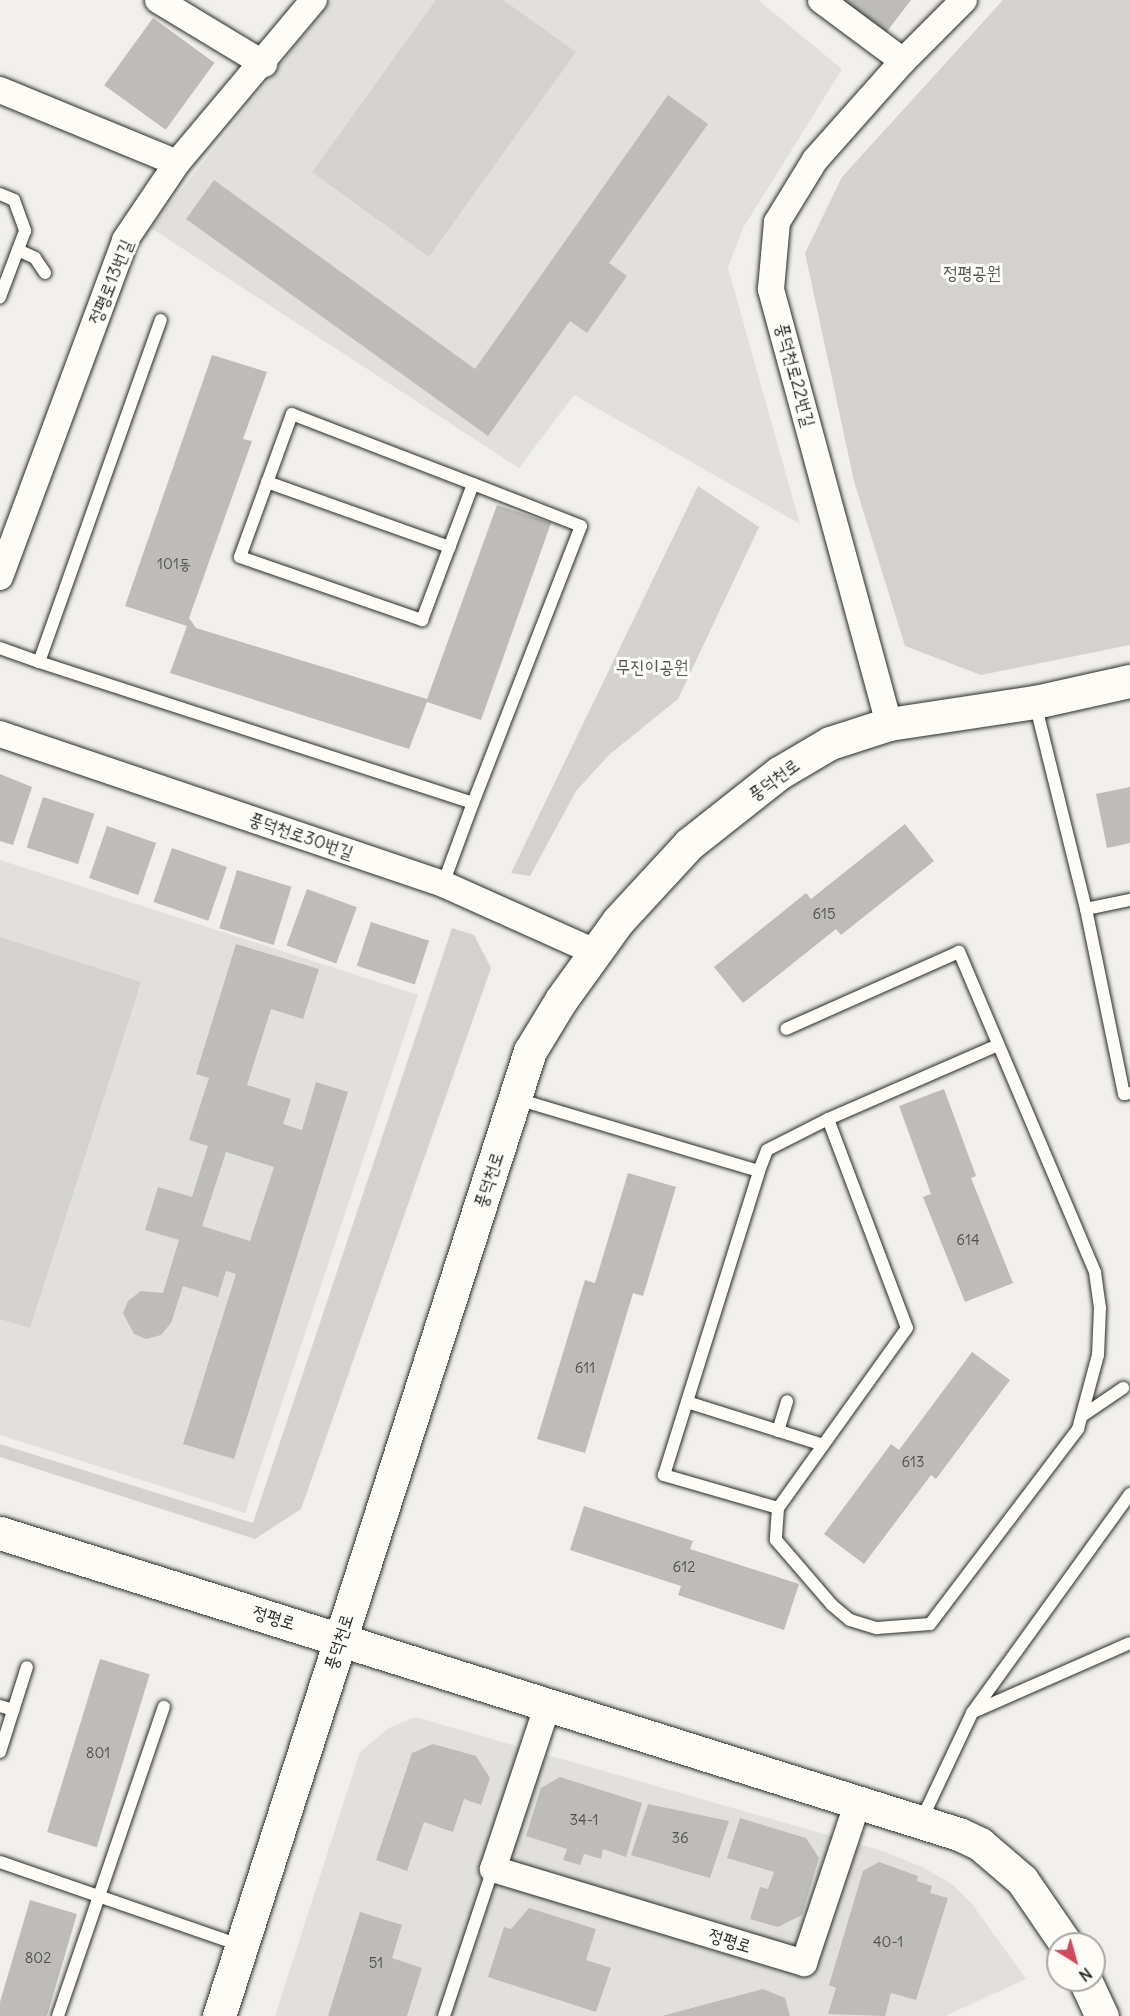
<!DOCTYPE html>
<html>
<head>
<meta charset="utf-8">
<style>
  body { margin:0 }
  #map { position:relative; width:1130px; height:2016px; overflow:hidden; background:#f0efeb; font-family:Delius,"Poor Story",sans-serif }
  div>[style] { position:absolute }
  .built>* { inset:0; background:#e1e0dc }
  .green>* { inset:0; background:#d3d2cf }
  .building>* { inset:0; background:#bdbcb8; transform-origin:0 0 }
  .roads { filter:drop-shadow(0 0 2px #2b2b2b) drop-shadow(0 0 2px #2b2b2b) }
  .lane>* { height:12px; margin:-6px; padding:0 6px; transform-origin:6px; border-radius:6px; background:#fdfcf7 }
  .street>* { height:26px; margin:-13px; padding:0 13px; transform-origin:13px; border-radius:13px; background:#fdfcf7 }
  .secondary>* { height:33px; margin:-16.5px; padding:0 16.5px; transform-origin:16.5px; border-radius:16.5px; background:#fdfcf7 }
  span { translate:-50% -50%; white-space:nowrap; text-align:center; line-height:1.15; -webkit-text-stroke:6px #fdfcf7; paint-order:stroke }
  .number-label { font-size:15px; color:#504f4e }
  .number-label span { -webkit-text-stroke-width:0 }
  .park-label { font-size:18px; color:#555554 }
  .street-label { font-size:18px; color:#2b2b2b }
  .north { position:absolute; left:1046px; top:1932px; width:60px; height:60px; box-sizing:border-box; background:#fdfcf7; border:2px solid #a9a8a5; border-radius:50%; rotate:143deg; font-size:16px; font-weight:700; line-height:24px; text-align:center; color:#2b2b2b }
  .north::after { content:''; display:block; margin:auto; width:21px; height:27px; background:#d1495b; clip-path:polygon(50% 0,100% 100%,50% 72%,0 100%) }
</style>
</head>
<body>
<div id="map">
  <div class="built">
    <i style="clip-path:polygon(332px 0,758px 0,842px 69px,743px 228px,728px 268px,800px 524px,574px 395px,519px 468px,151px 228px)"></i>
    <i style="clip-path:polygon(0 860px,418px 995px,245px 1513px,0 1435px)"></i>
    <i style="clip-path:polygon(415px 1717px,883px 1851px,922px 1867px,952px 1884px,972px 1904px,1026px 1979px,945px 2016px,275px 2016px,360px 1752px,389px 1728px)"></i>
  </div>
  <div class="green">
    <i style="clip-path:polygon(436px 0,503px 0,576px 52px,429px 257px,312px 172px)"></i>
    <i style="clip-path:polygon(1003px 0,1130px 0,1130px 645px,981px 675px,905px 646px,854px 481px,805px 253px,842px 177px)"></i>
    <i style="clip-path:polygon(698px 486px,759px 527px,678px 699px,610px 754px,576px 791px,530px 876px,511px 873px)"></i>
    <i style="clip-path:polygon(452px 928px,474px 935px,491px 968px,301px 1509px,255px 1539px,0 1457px,0 1444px,253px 1523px)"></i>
    <i style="clip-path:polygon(0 937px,141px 982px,30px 1328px,0 1319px)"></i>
  </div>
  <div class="building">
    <i style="clip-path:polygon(833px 0,911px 0,882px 38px)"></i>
    <i style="left:153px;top:18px;width:76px;height:83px;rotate:36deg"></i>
    <i style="clip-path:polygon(668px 95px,708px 124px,609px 263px,627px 276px,587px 333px,570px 321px,488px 436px,186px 219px,214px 180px,475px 369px)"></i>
    <i style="clip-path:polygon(212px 355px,267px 372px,243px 439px,252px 441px,189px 618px,196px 628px,427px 699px,497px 505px,551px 523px,481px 720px,427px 702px,409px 749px,170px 673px,187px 626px,125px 606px)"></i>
    <i style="clip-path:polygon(0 774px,32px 787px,13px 845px,0 841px)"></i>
    <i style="clip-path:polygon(1130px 787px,1130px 843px,1107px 848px,1096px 794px)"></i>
    <i style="left:43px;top:797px;width:54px;height:53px;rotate:18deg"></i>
    <i style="clip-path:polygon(905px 824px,934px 861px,841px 935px,836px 929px,743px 1003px,714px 967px,806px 893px,811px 899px)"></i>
    <i style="left:107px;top:826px;width:52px;height:55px;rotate:19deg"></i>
    <i style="left:172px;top:848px;width:58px;height:57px;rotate:19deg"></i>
    <i style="left:237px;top:870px;width:57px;height:61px;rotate:17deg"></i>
    <i style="left:307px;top:889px;width:53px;height:60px;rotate:20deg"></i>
    <i style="left:371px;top:922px;width:61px;height:46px;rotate:18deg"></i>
    <i style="clip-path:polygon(evenodd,236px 944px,319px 969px,303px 1019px,271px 1009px,247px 1085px,291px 1099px,283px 1124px,302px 1130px,316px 1082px,348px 1092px,234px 1459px,183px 1444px,236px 1274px,226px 1271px,218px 1297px,183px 1286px,171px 1323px,161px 1335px,146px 1339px,134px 1334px,123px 1313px,128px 1301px,141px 1291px,163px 1293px,179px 1240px,145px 1230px,158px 1187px,192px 1197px,208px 1146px,189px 1140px,209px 1078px,196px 1074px,236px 944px,226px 1152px,274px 1167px,250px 1241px,202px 1226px,226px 1152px)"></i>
    <i style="clip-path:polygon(944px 1089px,976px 1176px,971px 1178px,1013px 1283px,965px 1302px,923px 1197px,931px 1194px,899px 1106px)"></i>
    <i style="clip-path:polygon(628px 1173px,676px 1187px,643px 1296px,633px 1293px,585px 1453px,537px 1439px,585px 1280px,595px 1283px)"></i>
    <i style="clip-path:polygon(972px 1352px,1010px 1380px,936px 1479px,931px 1475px,864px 1564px,824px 1534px,891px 1444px,899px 1450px)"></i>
    <i style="clip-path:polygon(584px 1506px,693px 1541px,690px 1549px,799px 1584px,784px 1630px,678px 1595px,681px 1586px,570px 1550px)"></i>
    <i style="left:100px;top:1659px;width:52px;height:181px;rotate:17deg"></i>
    <i style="clip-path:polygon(433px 1744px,476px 1756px,490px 1778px,481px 1805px,464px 1799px,453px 1832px,424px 1822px,407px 1871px,376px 1860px,412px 1753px)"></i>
    <i style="clip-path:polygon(560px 1777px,642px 1803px,626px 1857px,603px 1849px,601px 1859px,584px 1854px,580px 1865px,563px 1860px,567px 1849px,526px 1836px,541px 1788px)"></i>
    <i style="clip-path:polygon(648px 1804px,729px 1821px,710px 1878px,631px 1855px)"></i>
    <i style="clip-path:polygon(740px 1818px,806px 1838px,819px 1858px,802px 1915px,778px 1927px,750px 1919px,760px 1887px,768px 1889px,774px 1872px,727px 1858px)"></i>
    <i style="clip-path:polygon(879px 1862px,918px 1876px,917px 1881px,932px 1886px,930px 1893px,948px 1898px,916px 2000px,891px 1993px,885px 2016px,828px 2014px,836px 1988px,829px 1985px,863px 1871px)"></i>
    <i style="clip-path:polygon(30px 1900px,77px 1914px,47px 2016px,0 2016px,0 2002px)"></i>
    <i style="clip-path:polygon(529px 1908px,596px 1929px,586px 1960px,611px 1968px,596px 2012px,488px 1977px,504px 1927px,511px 1929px)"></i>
    <i style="clip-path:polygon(360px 1912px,402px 1925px,392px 1958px,422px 1968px,407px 2016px,328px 2016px)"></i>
    <i style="clip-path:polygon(763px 1989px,785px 1998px,790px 2016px,662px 2016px)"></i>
  </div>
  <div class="roads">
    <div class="lane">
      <i style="left:0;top:194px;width:15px;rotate:23deg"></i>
      <i style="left:14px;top:200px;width:33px;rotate:70deg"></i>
      <i style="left:25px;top:231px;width:71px;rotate:110.7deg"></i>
      <i style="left:18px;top:250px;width:19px;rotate:25deg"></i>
      <i style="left:35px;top:258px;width:18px;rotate:56deg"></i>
      <i style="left:267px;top:482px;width:194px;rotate:19.6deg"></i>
      <i style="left:0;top:648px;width:41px;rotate:19.7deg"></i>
      <i style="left:39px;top:662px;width:363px;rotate:-70.4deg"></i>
      <i style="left:39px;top:662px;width:456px;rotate:18deg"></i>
      <i style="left:473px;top:803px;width:297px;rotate:-68.7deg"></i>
      <i style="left:581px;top:526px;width:116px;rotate:-158.7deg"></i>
      <i style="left:473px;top:484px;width:194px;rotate:-158.9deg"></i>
      <i style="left:292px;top:414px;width:152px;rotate:110deg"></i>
      <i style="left:240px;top:557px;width:193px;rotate:19.1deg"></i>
      <i style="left:422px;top:620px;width:145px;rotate:-69.4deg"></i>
      <i style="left:1035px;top:703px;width:212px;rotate:76.1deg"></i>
      <i style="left:1086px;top:909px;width:189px;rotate:78.4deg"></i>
      <i style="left:1124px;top:1094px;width:6px;rotate:-9deg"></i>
      <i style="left:443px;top:884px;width:86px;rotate:-69.7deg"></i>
      <i style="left:1086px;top:909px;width:45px;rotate:-11.6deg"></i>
      <i style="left:517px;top:1099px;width:252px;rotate:16.6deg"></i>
      <i style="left:759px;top:1171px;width:22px;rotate:-69deg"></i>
      <i style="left:767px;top:1150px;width:68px;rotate:-26.9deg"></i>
      <i style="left:828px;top:1119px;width:223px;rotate:69.3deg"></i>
      <i style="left:907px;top:1328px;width:221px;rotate:125.6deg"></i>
      <i style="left:778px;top:1508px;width:119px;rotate:-163.9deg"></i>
      <i style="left:664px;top:1475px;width:318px;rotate:-72.6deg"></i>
      <i style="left:828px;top:1119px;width:185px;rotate:-23.5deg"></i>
      <i style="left:687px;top:1402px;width:143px;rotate:17.5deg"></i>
      <i style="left:1082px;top:1416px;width:50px;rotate:-34.3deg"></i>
      <i style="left:778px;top:1431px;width:31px;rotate:-73deg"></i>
      <i style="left:778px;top:1508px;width:32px;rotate:94deg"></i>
      <i style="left:776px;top:1540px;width:86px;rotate:49.3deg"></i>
      <i style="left:832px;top:1605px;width:23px;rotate:40deg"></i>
      <i style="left:850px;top:1620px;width:28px;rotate:17deg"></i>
      <i style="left:877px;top:1628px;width:53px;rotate:-4.3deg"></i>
      <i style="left:930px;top:1624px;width:245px;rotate:-52.8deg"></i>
      <i style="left:1078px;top:1429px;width:77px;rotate:-74.9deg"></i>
      <i style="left:1098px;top:1355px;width:47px;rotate:-87.6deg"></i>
      <i style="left:1100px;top:1308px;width:36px;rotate:-98deg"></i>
      <i style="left:1095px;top:1272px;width:348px;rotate:-113deg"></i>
      <i style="left:959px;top:952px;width:189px;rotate:156deg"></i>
      <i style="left:0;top:1706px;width:14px;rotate:17deg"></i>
      <i style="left:973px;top:1712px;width:171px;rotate:-23.7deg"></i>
      <i style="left:0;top:1752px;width:89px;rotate:-72.4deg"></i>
      <i style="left:921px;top:1821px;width:119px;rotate:-64.7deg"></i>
      <i style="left:972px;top:1713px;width:270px;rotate:-54.2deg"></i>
      <i style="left:0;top:1862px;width:254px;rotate:19.1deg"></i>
      <i style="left:58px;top:2016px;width:327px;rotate:-71.1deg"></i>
      <i style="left:444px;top:2016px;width:155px;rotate:-71.6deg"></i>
    </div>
    <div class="street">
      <i style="left:158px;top:0;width:124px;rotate:31.1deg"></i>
      <i style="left:821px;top:0;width:102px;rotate:36.6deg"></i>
      <i style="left:0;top:90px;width:191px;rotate:22.4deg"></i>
      <i style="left:0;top:577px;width:359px;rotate:-69.6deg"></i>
      <i style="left:125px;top:240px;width:93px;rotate:-56deg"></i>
      <i style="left:177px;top:163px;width:213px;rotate:-50deg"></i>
      <i style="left:889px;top:724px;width:451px;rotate:-105.2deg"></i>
      <i style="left:771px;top:289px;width:67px;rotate:-84.9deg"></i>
      <i style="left:777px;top:222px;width:73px;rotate:-58.5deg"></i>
      <i style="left:815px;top:160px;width:132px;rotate:-48.4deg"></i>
      <i style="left:903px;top:61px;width:86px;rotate:-45deg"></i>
      <i style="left:0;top:734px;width:468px;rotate:18.7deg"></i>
      <i style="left:443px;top:884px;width:169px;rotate:24.1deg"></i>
      <i style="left:547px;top:1707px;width:171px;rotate:108.4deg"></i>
      <i style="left:493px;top:1869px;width:325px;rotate:16.8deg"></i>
      <i style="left:804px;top:1963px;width:170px;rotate:-71.5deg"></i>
    </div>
    <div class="secondary">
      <i style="left:0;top:1533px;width:1005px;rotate:17.43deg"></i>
      <i style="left:959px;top:1834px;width:23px;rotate:25deg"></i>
      <i style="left:980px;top:1844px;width:55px;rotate:40.6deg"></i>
      <i style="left:1022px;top:1880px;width:78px;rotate:55.5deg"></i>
      <i style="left:1085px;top:1980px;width:40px;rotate:65deg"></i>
      <i style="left:219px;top:2016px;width:1014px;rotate:-72.14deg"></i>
      <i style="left:530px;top:1051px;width:60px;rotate:-58.7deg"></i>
      <i style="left:561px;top:1000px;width:97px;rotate:-54.2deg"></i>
      <i style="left:618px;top:921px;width:105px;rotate:-47.3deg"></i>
      <i style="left:689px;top:844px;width:115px;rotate:-38.3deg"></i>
      <i style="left:779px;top:773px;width:59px;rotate:-30.5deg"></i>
      <i style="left:830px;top:743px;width:62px;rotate:-17.9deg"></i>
      <i style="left:889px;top:724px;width:148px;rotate:-8.6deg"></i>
      <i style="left:1035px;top:702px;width:97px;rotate:-12.5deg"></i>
    </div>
  </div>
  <div class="number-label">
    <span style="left:174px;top:564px">101동</span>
    <span style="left:824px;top:914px">615</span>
    <span style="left:968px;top:1240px">614</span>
    <span style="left:585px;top:1368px">611</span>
    <span style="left:913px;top:1462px">613</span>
    <span style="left:684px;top:1567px">612</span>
    <span style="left:98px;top:1753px">801</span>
    <span style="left:584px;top:1820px">34-1</span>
    <span style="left:680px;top:1838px">36</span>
    <span style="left:888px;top:1942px">40-1</span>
    <span style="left:38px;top:1958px">802</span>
    <span style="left:376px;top:1963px">51</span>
  </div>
  <div class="park-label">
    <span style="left:972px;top:273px">정평공원</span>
    <span style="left:652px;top:667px">무진이공원</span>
  </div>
  <div class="street-label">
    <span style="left:111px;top:282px;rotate:-68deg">정평로13번길</span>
    <span style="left:795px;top:375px;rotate:75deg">풍덕천로22번길</span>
    <span style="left:774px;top:780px;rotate:-36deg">풍덕천로</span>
    <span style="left:301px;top:836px;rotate:19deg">풍덕천로30번길</span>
    <span style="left:489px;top:1180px;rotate:-72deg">풍덕천로</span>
    <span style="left:274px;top:1618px;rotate:17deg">정평로</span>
    <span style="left:339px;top:1642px;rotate:-72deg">풍덕천로</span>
    <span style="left:730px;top:1941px;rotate:17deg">정평로</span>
  </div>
  <div class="north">N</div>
</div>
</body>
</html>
